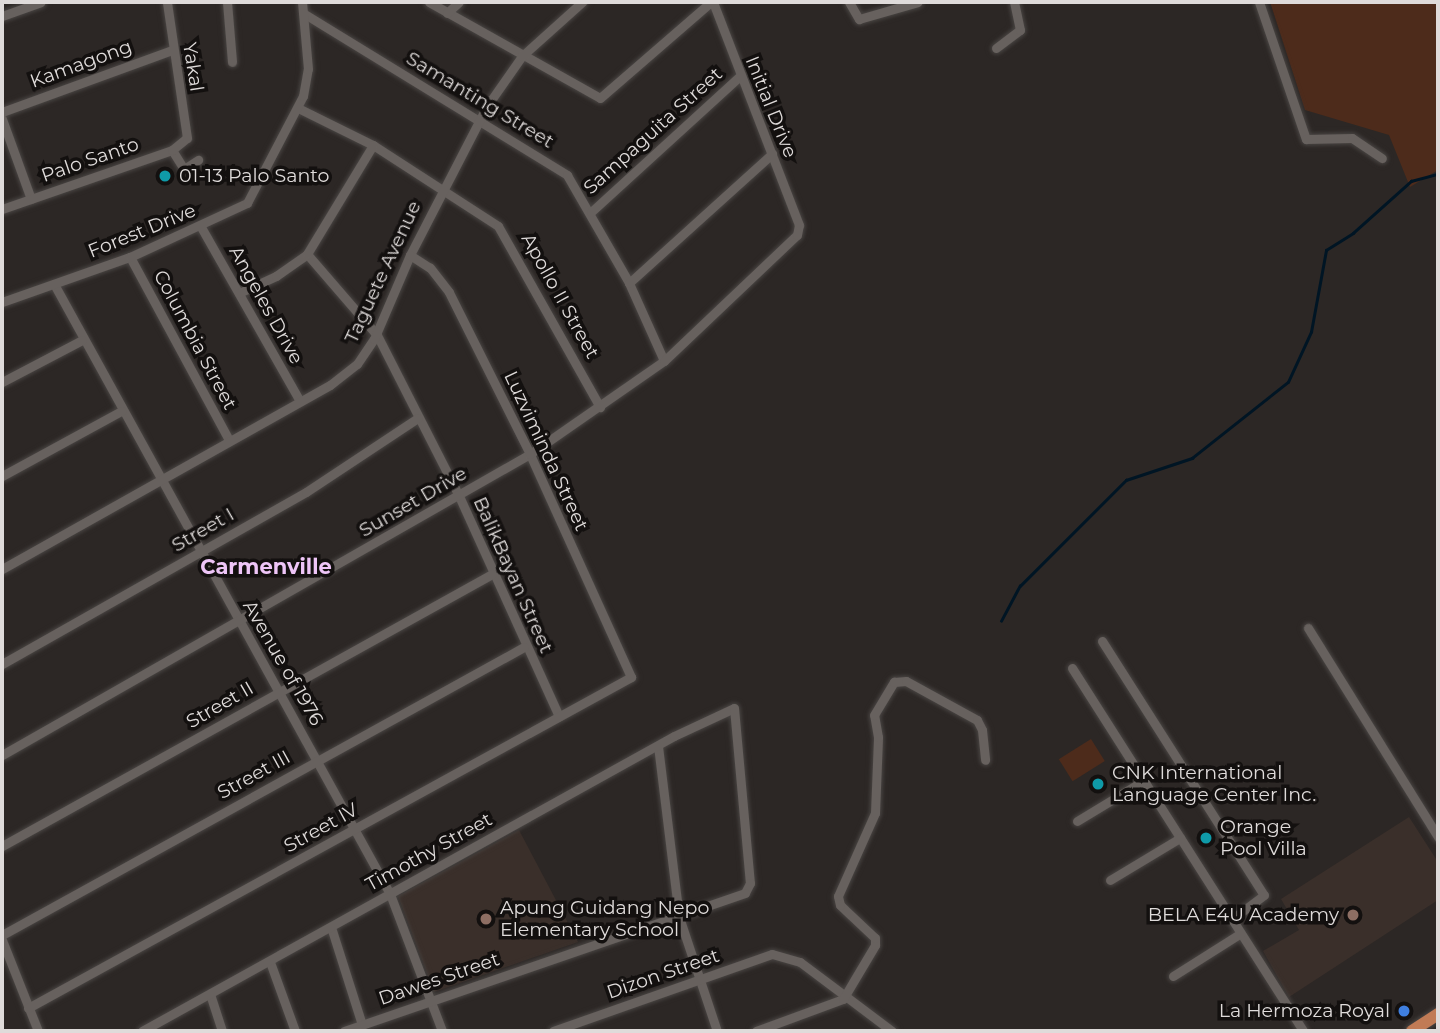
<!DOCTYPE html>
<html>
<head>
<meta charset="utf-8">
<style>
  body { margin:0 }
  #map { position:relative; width:1440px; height:1033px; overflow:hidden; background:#2c2725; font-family:Montserrat,sans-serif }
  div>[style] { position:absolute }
  .built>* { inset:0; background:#3a2f2a }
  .green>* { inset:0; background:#4d2b1b; transform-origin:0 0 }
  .stream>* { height:2.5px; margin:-1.25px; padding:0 1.25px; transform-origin:1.25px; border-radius:1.25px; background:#001524 }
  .roads { filter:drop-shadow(0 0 2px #494543) drop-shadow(0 0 2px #494543) }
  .minor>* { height:9px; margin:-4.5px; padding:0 4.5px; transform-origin:4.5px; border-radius:4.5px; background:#67615e }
  .major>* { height:12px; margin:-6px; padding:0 6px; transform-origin:6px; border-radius:6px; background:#c17b55 }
  .dots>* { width:19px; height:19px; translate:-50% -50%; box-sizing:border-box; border:4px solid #13100f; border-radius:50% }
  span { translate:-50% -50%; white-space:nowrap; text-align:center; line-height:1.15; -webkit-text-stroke:7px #13100f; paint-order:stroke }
  .street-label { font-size:19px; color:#dfdbda }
  .poi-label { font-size:19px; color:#dfdbda }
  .left { translate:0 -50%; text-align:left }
  .right { translate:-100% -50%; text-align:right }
  .neighbourhood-label { font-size:21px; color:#eec5f7; font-weight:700 }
  .frame { position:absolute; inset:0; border:4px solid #dfdbda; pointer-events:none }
</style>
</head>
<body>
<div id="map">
  <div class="built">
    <i style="clip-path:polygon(1409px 817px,1438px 862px,1438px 900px,1289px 997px,1263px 951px,1299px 930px,1281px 899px)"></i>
    <i style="clip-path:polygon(519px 830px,578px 942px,434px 992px,398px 896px)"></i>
  </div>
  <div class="green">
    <i style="clip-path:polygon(1270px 2px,1438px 2px,1438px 170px,1410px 187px,1389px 135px,1305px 110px)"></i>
    <i style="left:1091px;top:739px;width:26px;height:38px;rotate:58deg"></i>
  </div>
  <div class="stream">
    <i style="left:1001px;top:621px;width:40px;rotate:-62deg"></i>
    <i style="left:1020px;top:586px;width:150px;rotate:-45deg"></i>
    <i style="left:1126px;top:480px;width:70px;rotate:-18.4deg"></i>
    <i style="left:1192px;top:458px;width:122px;rotate:-38.4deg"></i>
    <i style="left:1288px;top:382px;width:55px;rotate:-65.3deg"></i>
    <i style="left:1311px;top:332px;width:83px;rotate:-79.6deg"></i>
    <i style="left:1326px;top:250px;width:32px;rotate:-32deg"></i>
    <i style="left:1353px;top:233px;width:78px;rotate:-41.9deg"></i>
    <i style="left:1411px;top:181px;width:28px;rotate:-15deg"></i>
  </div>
  <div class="roads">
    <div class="minor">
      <i style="left:227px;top:2px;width:60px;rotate:85.2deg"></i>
      <i style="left:429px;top:2px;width:196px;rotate:29.3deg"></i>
      <i style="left:600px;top:98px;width:147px;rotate:-40.9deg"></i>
      <i style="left:849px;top:2px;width:20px;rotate:60deg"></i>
      <i style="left:859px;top:19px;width:61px;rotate:-16.1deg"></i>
      <i style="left:1259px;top:2px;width:145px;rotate:71.1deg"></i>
      <i style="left:1306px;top:139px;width:46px;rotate:-1.2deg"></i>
      <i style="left:1352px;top:138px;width:36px;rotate:34deg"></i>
      <i style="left:303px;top:13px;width:310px;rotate:31.5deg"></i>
      <i style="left:567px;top:175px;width:125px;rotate:60.1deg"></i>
      <i style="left:629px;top:283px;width:85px;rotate:65.8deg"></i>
      <i style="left:447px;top:13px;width:16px;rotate:-43deg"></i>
      <i style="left:2px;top:16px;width:41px;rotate:-19.7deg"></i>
      <i style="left:996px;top:48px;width:30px;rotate:-37deg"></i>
      <i style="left:1020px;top:30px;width:29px;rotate:-102deg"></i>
      <i style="left:298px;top:108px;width:84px;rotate:26.3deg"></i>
      <i style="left:373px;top:145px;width:149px;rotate:32.9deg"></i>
      <i style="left:498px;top:226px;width:208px;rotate:60.6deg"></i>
      <i style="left:2px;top:112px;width:181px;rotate:-20deg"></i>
      <i style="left:2px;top:119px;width:85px;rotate:70.1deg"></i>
      <i style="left:172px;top:150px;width:22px;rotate:58deg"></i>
      <i style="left:184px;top:169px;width:17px;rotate:-33deg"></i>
      <i style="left:2px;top:209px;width:180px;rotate:-19.1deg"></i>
      <i style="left:172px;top:150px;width:19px;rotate:-39deg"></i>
      <i style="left:187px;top:138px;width:137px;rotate:-98.4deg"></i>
      <i style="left:591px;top:212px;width:200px;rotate:-42.4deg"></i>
      <i style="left:201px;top:227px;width:200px;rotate:60.4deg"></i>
      <i style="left:307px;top:254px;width:107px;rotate:49.2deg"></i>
      <i style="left:377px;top:335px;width:181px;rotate:63deg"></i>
      <i style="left:459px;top:496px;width:242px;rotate:65.6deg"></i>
      <i style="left:130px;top:257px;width:208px;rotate:61.6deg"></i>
      <i style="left:629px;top:283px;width:193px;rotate:-42.1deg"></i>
      <i style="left:54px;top:284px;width:696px;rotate:61.15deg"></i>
      <i style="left:390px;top:894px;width:147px;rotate:69.2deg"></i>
      <i style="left:239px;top:293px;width:41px;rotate:-24.7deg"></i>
      <i style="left:276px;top:276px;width:38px;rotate:-35deg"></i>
      <i style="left:307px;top:254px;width:127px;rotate:-58.8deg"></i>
      <i style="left:2px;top:302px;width:136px;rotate:-19.4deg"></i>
      <i style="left:130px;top:257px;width:129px;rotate:-24.8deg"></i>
      <i style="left:247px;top:203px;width:121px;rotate:-62.4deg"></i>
      <i style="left:303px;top:96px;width:27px;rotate:-80deg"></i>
      <i style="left:308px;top:69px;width:67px;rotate:-95.1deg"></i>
      <i style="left:2px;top:382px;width:90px;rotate:-27.7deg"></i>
      <i style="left:2px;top:476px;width:136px;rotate:-28.6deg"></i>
      <i style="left:2px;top:569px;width:376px;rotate:-29.3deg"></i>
      <i style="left:330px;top:385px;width:34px;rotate:-38deg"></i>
      <i style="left:357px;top:364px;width:30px;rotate:-56deg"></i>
      <i style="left:374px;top:339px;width:91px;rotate:-66.8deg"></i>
      <i style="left:410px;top:255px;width:168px;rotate:-62.7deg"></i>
      <i style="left:487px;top:106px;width:61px;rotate:-55deg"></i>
      <i style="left:522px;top:56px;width:81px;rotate:-42deg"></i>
      <i style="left:1308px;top:628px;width:246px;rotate:58.1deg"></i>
      <i style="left:1102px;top:641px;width:301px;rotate:57.5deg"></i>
      <i style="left:1264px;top:895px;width:40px;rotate:143deg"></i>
      <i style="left:2px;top:664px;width:349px;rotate:-29.5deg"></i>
      <i style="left:306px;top:492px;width:134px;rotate:-33.5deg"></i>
      <i style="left:1072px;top:668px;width:430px;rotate:57.5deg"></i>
      <i style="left:658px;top:746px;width:172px;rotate:83deg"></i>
      <i style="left:679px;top:917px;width:120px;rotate:71.6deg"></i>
      <i style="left:2px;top:755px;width:608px;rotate:-29.69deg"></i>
      <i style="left:530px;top:454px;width:163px;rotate:-34.8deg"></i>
      <i style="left:664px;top:361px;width:183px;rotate:-43.5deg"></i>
      <i style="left:797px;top:235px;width:10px;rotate:-79deg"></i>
      <i style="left:799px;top:225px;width:239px;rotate:-111.1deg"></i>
      <i style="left:1077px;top:821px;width:77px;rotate:-31.2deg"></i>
      <i style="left:2px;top:846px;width:560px;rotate:-29.03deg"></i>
      <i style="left:1110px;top:880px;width:82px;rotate:-31deg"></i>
      <i style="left:331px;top:927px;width:103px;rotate:72.4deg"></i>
      <i style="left:2px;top:935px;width:596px;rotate:-28.89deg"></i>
      <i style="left:2px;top:940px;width:98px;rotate:68.4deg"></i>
      <i style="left:270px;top:962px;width:73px;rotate:70.1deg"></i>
      <i style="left:1173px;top:976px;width:80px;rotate:-32.3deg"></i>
      <i style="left:210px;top:994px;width:39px;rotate:72deg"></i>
      <i style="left:28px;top:1008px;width:688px;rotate:-28.76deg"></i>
      <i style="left:631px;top:677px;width:245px;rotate:-114.4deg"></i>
      <i style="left:530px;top:454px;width:181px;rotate:-116.6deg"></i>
      <i style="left:449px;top:292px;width:31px;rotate:-128deg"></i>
      <i style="left:430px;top:268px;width:24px;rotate:-147deg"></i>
      <i style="left:142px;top:1031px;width:608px;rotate:-29.01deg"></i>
      <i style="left:674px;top:736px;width:66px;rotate:-25deg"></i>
      <i style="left:734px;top:708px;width:176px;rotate:84.8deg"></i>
      <i style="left:750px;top:883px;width:11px;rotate:117deg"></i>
      <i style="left:745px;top:893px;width:424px;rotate:161deg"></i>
      <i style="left:553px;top:1031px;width:232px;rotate:-19.4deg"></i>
      <i style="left:772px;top:954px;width:29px;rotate:16deg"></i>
      <i style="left:800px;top:962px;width:115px;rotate:36.9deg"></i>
      <i style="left:756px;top:1031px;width:93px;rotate:-20.2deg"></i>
      <i style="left:843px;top:999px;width:63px;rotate:-59.3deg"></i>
      <i style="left:875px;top:945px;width:7px;rotate:-90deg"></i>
      <i style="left:875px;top:938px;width:48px;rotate:-136.7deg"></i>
      <i style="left:840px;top:905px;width:9px;rotate:-103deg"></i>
      <i style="left:838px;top:896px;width:91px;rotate:-66deg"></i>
      <i style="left:875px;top:813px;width:76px;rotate:-87.7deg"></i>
      <i style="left:878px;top:737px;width:22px;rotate:-100deg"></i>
      <i style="left:874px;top:715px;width:39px;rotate:-59deg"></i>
      <i style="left:894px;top:682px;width:12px;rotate:-5deg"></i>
      <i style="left:906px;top:681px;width:81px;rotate:28.8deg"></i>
      <i style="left:977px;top:720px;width:11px;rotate:63deg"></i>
      <i style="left:982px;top:730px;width:30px;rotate:84deg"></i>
    </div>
    <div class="major">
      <i style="left:1412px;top:1031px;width:31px;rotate:-33deg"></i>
    </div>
  </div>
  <div class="dots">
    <i style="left:165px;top:176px;background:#0f9aa8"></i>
    <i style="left:1098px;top:784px;background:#0f9aa8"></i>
    <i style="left:1206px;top:838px;background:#0f9aa8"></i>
    <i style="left:1353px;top:915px;background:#8d6e63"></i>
    <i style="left:486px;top:919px;background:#8d6e63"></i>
    <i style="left:1404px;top:1011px;background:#3f7fe0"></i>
  </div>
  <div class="street-label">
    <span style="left:81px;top:64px;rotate:-20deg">Kamagong</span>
    <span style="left:193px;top:67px;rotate:81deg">Yakal</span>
    <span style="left:480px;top:100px;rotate:31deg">Samanting Street</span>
    <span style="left:771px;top:107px;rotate:68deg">Initial Drive</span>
    <span style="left:653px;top:131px;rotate:-42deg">Sampaguita Street</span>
    <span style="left:90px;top:160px;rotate:-19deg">Palo Santo</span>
    <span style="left:142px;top:231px;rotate:-22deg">Forest Drive</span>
    <span style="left:383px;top:272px;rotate:-65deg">Taguete Avenue</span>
    <span style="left:560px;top:296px;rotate:61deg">Apollo II Street</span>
    <span style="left:266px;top:305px;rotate:61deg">Angeles Drive</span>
    <span style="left:195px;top:340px;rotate:62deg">Columbia Street</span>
    <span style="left:546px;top:451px;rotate:65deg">Luzviminda Street</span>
    <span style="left:413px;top:502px;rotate:-30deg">Sunset Drive</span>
    <span style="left:203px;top:530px;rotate:-30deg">Street I</span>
    <span style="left:513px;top:575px;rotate:66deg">BalikBayan Street</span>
    <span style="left:283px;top:663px;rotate:60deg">Avenue of 1976</span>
    <span style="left:220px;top:705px;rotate:-30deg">Street II</span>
    <span style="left:254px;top:775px;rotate:-29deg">Street III</span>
    <span style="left:321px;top:828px;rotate:-29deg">Street IV</span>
    <span style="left:429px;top:852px;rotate:-29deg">Timothy Street</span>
    <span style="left:663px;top:974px;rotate:-19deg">Dizon Street</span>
    <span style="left:439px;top:979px;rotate:-19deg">Dawes Street</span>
  </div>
  <div class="poi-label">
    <span class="left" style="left:179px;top:176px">01-13 Palo Santo</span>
    <span class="left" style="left:1112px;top:784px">CNK International<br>Language Center Inc.</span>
    <span class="left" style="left:1220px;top:838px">Orange<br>Pool Villa</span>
    <span class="left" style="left:500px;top:919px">Apung Guidang Nepo<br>Elementary School</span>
    <span class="right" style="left:1339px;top:915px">BELA E4U Academy</span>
    <span class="right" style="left:1390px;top:1011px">La Hermoza Royal</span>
  </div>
  <div class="neighbourhood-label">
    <span style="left:266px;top:567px">Carmenville</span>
  </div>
  <div class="frame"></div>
</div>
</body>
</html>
